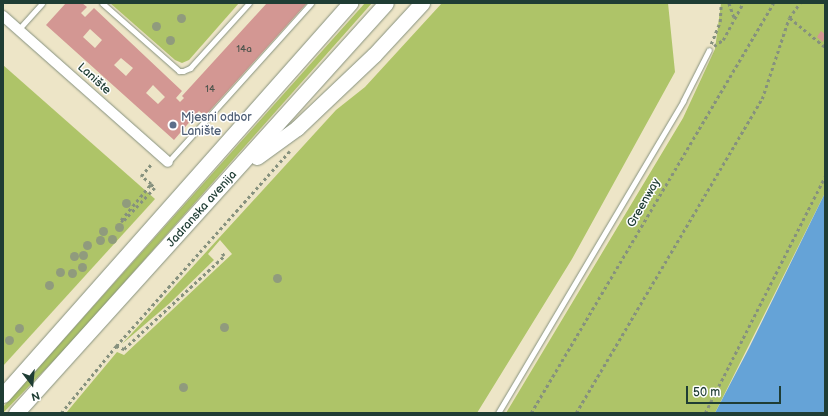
<!DOCTYPE html>
<html>
<head>
<meta charset="utf-8">
<style>
  body { margin:0 }
  #map { position:relative; width:828px; height:416px; overflow:hidden; background:#ede5c7; font-family:"Balsamiq Sans",sans-serif }
  div>[style] { position:absolute }
  .green>* { inset:0; background:#aec468 }
  .water>* { inset:0; background:#65a3d7 }
  .building>* { inset:0; background:#d39793 }
  .path>* { height:2.5px; margin-top:-1.25px; transform-origin:0; background:repeating-linear-gradient(90deg,#86917e 0 3px,transparent 0 6px) }
  .roads { filter:drop-shadow(0 0 1px #86917e) drop-shadow(0 0 1px #86917e) }
  .lane>* { height:5px; margin:-2.5px; padding:0 2.5px; transform-origin:2.5px; border-radius:2.5px; background:#fff }
  .street>* { height:10px; margin:-5px; padding:0 5px; transform-origin:5px; border-radius:5px; background:#fff }
  .secondary>* { height:15px; margin:-7.5px; padding:0 7.5px; transform-origin:7.5px; border-radius:7.5px; background:#fff }
  .trees>* { width:9px; height:9px; margin:-4.5px; border-radius:50%; background:#909b7d }
  .dots>* { width:11px; height:11px; translate:-50% -50%; box-sizing:border-box; border:2px solid #fff; border-radius:50% }
  span { translate:-50% -50%; white-space:nowrap; text-align:center; line-height:1.15; -webkit-text-stroke:3px #fff; paint-order:stroke }
  .number-label { font-size:10px; color:#4c544c }
  .number-label span { -webkit-text-stroke-width:0 }
  .street-label { font-size:12px; color:#1f3d34 }
  .service-label { font-size:12px; color:#4e5e75 }
  .left { translate:0 -50%; text-align:left }
  .frame { position:absolute; inset:0; border:4px solid #1f3d34; pointer-events:none }
  .north { position:absolute; left:12px; top:364px; width:40px; height:40px; -webkit-text-stroke:3px #fff; paint-order:stroke; rotate:164deg; font-size:11px; font-weight:700; line-height:16px; text-align:center; color:#1f3d34 }
  .north::after { content:''; display:block; margin:auto; width:14px; height:18px; background:#1f3d34; clip-path:polygon(50% 0,100% 100%,50% 72%,0 100%) }
  .scale { position:absolute; left:686px; top:386px; width:95px; height:18px; box-sizing:border-box; border:2px solid #1f3d34; border-top:0; padding-left:5px; font-size:12px; line-height:14px; white-space:nowrap; color:#1f3d34; -webkit-text-stroke:3px #fff; paint-order:stroke }
</style>
</head>
<body>
<div id="map">
  <div class="green">
    <i style="clip-path:polygon(110px 3px,239px 3px,189px 60px,182px 63px,175px 60px)"></i>
    <i style="clip-path:polygon(365px 3px,372px 3px,67px 347px,3px 413px,3px 407px)"></i>
    <i style="clip-path:polygon(442px 3px,668px 3px,675px 72px,572px 259px,477px 413px,66px 413px,117px 352px,124px 355px,232px 254px,220px 240px,208px 254px,214px 260px,171px 302px,122px 344px,336px 110px,365px 87px)"></i>
    <i style="clip-path:polygon(721px 3px,825px 3px,825px 193px,715px 413px,506px 413px,683px 118px,715px 49px)"></i>
    <i style="clip-path:polygon(3px 65px,155px 199px,3px 366px)"></i>
  </div>
  <div class="water">
    <i style="clip-path:polygon(825px 193px,825px 413px,715px 413px,749px 348px)"></i>
  </div>
  <div class="building">
    <i style="clip-path:polygon(evenodd,66px 3px,82px 3px,87px 7px,81px 13px,85px 17px,94px 8px,182px 91px,176px 98px,180px 102px,184px 98px,182px 96px,267px 3px,307px 3px,205px 116px,199px 111px,174px 140px,46px 25px,66px 3px,90px 29px,102px 40px,95px 48px,83px 37px,90px 29px,66px 3px,121px 58px,133px 68px,126px 76px,114px 65px,121px 58px,66px 3px,153px 85px,165px 97px,158px 104px,146px 93px,153px 85px)"></i>
    <i style="clip-path:polygon(821px 31px,825px 34px,823px 42px,817px 37px)"></i>
  </div>
  <div class="path">
    <i style="left:729px;top:3px;width:15px;rotate:70deg"></i>
    <i style="left:790px;top:18px;width:45px;rotate:39.6deg"></i>
    <i style="left:711px;top:44px;width:24px;rotate:-68deg"></i>
    <i style="left:720px;top:22px;width:19px;rotate:-87deg"></i>
    <i style="left:714px;top:46px;width:11px;rotate:-34deg"></i>
    <i style="left:723px;top:40px;width:42px;rotate:-61.6deg"></i>
    <i style="left:151px;top:184px;width:6px;rotate:45deg"></i>
    <i style="left:155px;top:188px;width:47px;rotate:133.3deg"></i>
    <i style="left:123px;top:222px;width:3px;rotate:-135deg"></i>
    <i style="left:121px;top:220px;width:47px;rotate:-50.2deg"></i>
    <i style="left:151px;top:184px;width:13px;rotate:-141deg"></i>
    <i style="left:141px;top:176px;width:18px;rotate:-49deg"></i>
    <i style="left:116px;top:346px;width:9px;rotate:21deg"></i>
    <i style="left:124px;top:349px;width:137px;rotate:-42.9deg"></i>
    <i style="left:224px;top:256px;width:5px;rotate:-127deg"></i>
    <i style="left:61px;top:413px;width:87px;rotate:-50.6deg"></i>
    <i style="left:116px;top:346px;width:261px;rotate:-48.3deg"></i>
    <i style="left:531px;top:413px;width:476px;rotate:-59.4deg"></i>
    <i style="left:576px;top:413px;width:365px;rotate:-59.4deg"></i>
    <i style="left:762px;top:99px;width:85px;rotate:-71.6deg"></i>
    <i style="left:789px;top:18px;width:19px;rotate:-54deg"></i>
    <i style="left:705px;top:413px;width:266px;rotate:-63.1deg"></i>
  </div>
  <div class="roads">
    <div class="lane">
      <i style="left:102px;top:3px;width:103px;rotate:41.4deg"></i>
      <i style="left:179px;top:71px;width:4px"></i>
      <i style="left:183px;top:71px;width:8px;rotate:-23deg"></i>
      <i style="left:190px;top:68px;width:88px;rotate:-47.8deg"></i>
      <i style="left:18px;top:30px;width:36px;rotate:-48deg"></i>
      <i style="left:168px;top:162px;width:214px;rotate:-48deg"></i>
      <i style="left:498px;top:413px;width:363px;rotate:-59.3deg"></i>
      <i style="left:683px;top:101px;width:57px;rotate:-63deg"></i>
    </div>
    <div class="street">
      <i style="left:3px;top:16px;width:220px;rotate:41.5deg"></i>
    </div>
    <div class="secondary">
      <i style="left:257px;top:157px;width:49px;rotate:-35.9deg"></i>
      <i style="left:297px;top:128px;width:106px;rotate:-43.5deg"></i>
      <i style="left:374px;top:55px;width:71px;rotate:-47.3deg"></i>
      <i style="left:3px;top:395px;width:524px;rotate:-48.48deg"></i>
      <i style="left:16px;top:413px;width:552px;rotate:-47.94deg"></i>
    </div>
  </div>
  <div class="trees">
    <i style="left:181px;top:18px"></i>
    <i style="left:156px;top:26px"></i>
    <i style="left:170px;top:40px"></i>
    <i style="left:126px;top:203px"></i>
    <i style="left:119px;top:227px"></i>
    <i style="left:103px;top:231px"></i>
    <i style="left:112px;top:239px"></i>
    <i style="left:100px;top:240px"></i>
    <i style="left:87px;top:245px"></i>
    <i style="left:83px;top:255px"></i>
    <i style="left:74px;top:256px"></i>
    <i style="left:82px;top:267px"></i>
    <i style="left:60px;top:272px"></i>
    <i style="left:72px;top:273px"></i>
    <i style="left:277px;top:278px"></i>
    <i style="left:49px;top:285px"></i>
    <i style="left:224px;top:327px"></i>
    <i style="left:19px;top:328px"></i>
    <i style="left:9px;top:340px"></i>
    <i style="left:183px;top:387px"></i>
  </div>
  <div class="dots">
    <i style="left:173px;top:125px;background:#5c6f8a"></i>
  </div>
  <div class="number-label">
    <span style="left:244px;top:50px">14a</span>
    <span style="left:210px;top:90px">14</span>
  </div>
  <div class="street-label">
    <span style="left:94px;top:79px;rotate:42deg">Lanište</span>
    <span style="left:644px;top:203px;rotate:-60deg">Greenway</span>
    <span style="left:202px;top:209px;rotate:-48deg">Jadranska avenija</span>
  </div>
  <div class="service-label">
    <span class="left" style="left:181px;top:125px">Mjesni odbor<br>Lanište</span>
  </div>
  <div class="frame"></div>
  <div class="north">N</div>
  <div class="scale">50 m</div>
</div>
</body>
</html>
